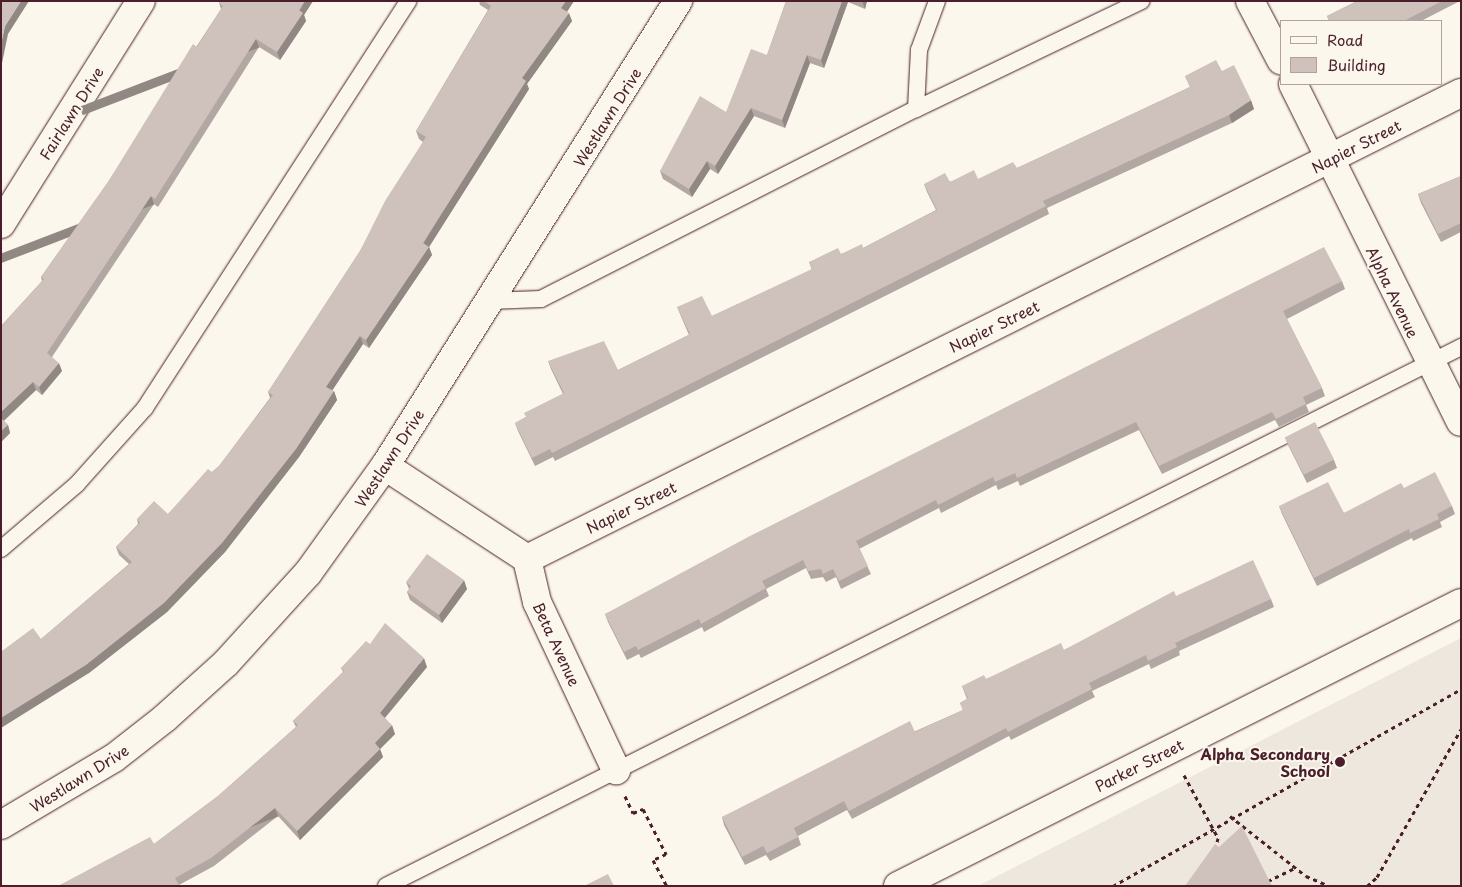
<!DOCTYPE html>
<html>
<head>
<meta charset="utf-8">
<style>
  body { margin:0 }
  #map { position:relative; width:1462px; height:887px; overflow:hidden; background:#fbf7ec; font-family:"Playpen Sans",sans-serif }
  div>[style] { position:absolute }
  .built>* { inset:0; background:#eee7de }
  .path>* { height:3px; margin-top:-1.5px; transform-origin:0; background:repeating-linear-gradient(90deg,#4a1f2b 0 4px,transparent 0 8px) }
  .roads { filter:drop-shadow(0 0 1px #4a1f2b) drop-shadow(0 0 1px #4a1f2b) }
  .lane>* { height:16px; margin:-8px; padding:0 8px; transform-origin:8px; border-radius:8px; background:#fbf7ec }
  .street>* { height:28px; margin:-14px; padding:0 14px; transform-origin:14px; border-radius:14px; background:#fbf7ec }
  .secondary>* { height:28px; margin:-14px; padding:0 14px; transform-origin:14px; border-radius:14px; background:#fbf7ec }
  .wall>* { inset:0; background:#b2a7a2 }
  .shaded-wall>* { inset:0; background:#918884; transform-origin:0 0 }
  .building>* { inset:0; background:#cfc2bc; transform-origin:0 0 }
  .dots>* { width:14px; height:14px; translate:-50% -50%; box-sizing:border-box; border:2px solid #fbf7ec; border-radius:50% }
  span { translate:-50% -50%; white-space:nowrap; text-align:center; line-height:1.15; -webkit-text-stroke:4px #fbf7ec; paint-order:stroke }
  .street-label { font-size:15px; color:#4a1f2b }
  .poi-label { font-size:15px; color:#4a1f2b; font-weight:700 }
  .right { translate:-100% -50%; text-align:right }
  .frame { position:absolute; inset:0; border:2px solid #4a1f2b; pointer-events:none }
  .legend { position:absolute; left:1280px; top:20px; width:162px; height:65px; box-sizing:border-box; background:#fbf7ec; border:1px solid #b4a19f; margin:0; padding:6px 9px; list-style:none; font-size:15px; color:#4a1f2b }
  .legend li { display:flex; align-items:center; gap:10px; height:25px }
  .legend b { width:25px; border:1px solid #b4a19f }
</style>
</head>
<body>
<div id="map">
  <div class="built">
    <i style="clip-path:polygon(1461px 638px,1461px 886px,978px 886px)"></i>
  </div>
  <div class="path">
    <i style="left:1184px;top:775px;width:72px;rotate:61.6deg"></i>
    <i style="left:1218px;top:838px;width:9px;rotate:103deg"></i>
    <i style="left:625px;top:796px;width:19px;rotate:65deg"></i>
    <i style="left:633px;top:813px;width:11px;rotate:-22deg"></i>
    <i style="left:643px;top:809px;width:51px;rotate:62.9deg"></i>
    <i style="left:666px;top:854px;width:14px;rotate:155deg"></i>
    <i style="left:653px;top:860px;width:30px;rotate:62deg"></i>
    <i style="left:1230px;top:816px;width:97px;rotate:38.3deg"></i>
    <i style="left:1306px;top:876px;width:25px;rotate:23deg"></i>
    <i style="left:1268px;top:881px;width:30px;rotate:-26deg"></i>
    <i style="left:1113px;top:886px;width:400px;rotate:-29.5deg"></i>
    <i style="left:1367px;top:886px;width:13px;rotate:-42deg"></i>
    <i style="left:1377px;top:877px;width:170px;rotate:-60.4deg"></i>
  </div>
  <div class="roads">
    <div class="lane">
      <i style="left:916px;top:109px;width:250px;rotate:-25.6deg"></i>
      <i style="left:489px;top:301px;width:52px;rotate:-2.2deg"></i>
      <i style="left:541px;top:299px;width:420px;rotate:-26.9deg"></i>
      <i style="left:916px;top:109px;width:59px;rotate:-87.1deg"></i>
      <i style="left:919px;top:50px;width:52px;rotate:-69.8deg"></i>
      <i style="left:1px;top:549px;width:100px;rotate:-40.5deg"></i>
      <i style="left:77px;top:484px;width:102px;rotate:-48.2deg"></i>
      <i style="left:145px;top:408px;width:485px;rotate:-57.1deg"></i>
      <i style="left:386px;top:886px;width:1203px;rotate:-26.63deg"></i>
    </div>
    <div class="street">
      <i style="left:1250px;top:1px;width:67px;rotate:62.3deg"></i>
      <i style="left:1293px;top:84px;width:377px;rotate:63.6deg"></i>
      <i style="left:1px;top:224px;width:263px;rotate:-57.9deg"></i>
      <i style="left:385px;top:466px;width:170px;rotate:33.2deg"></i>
      <i style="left:527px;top:559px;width:44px;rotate:76.9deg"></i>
      <i style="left:537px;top:602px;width:186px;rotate:64.8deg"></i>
      <i style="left:527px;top:559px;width:1044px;rotate:-26.52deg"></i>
      <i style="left:1px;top:825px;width:131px;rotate:-30.7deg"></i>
      <i style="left:114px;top:758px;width:65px;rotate:-38.1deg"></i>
      <i style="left:165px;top:718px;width:82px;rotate:-42deg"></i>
      <i style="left:226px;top:663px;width:122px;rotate:-47.7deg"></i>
      <i style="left:308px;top:573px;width:132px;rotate:-54.3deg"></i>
      <i style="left:385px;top:466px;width:550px;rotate:-57.78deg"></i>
    </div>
    <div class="secondary">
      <i style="left:898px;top:886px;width:630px;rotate:-26.69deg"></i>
    </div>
  </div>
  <div class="wall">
    <i style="clip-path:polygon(220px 1px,313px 1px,304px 15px,306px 21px,280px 60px,259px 47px,158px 207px,154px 204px,52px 357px,62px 371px,42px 395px,36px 390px,4px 421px,8px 425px,10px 433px,1px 442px,1px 326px,42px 281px,41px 277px,108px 182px,221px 9px,219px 3px)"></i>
    <i style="clip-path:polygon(479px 1px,574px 1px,567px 12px,572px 21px,527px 84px,529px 89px,429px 247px,432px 255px,369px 348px,363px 344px,332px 391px,334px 391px,337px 400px,299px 457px,225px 552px,167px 612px,89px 673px,2px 651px,41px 639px,129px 564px,119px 555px,116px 547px,138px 524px,137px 519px,168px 514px,212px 472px,219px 466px,270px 398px,268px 392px,360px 251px,423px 142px,419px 139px,416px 131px,488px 10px,480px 5px)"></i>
    <i style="clip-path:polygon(786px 1px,867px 1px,865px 9px,848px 2px,824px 68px,810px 63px,785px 128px,754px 116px,718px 174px,710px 169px,692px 197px,663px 179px,660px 171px,726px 112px,767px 55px)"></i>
    <i style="clip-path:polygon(1357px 1px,1460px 1px,1421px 21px,1329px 21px,1327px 16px)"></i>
    <i style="clip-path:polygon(1222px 71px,1254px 109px,1232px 123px,1047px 208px,1049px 214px,555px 461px,553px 457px,535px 466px,518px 431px,515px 423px,526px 417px,563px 394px,551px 369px,548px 361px,618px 370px,689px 335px,677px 307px,712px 316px,812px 270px,809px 262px,841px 254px,863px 248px,936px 210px,927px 192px,924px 184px,978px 179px,1017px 168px,1190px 87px,1185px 76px)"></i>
    <i style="clip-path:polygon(1461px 176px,1461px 232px,1441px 242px,1421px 203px,1418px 194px)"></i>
    <i style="clip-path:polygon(1342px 281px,1345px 289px,1287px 319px,1322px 388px,1325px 396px,1306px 405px,1309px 412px,1279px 427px,1275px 420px,1162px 474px,1139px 430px,1020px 486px,1018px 481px,998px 490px,996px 485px,941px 513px,939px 508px,859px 549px,871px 574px,841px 589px,836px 577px,826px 582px,823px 577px,811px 579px,806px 568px,766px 589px,769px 596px,704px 632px,702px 627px,641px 658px,639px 654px,627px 660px,608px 622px,605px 614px)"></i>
    <i style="clip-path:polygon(1285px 437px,1334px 460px,1337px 468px,1307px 483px,1288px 445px)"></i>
    <i style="clip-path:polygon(1404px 488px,1452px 506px,1455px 514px,1440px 522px,1442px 527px,1413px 541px,1412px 538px,1317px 586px,1282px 514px,1279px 506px,1344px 513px)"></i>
    <i style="clip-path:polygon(406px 582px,467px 589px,442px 623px,410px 600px,407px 592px,409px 589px)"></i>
    <i style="clip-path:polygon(1176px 596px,1271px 599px,1274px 607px,1179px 651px,1180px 655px,1151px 669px,1149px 664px,1092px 691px,1095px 697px,1011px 740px,1009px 736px,852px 819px,847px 810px,798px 836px,801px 845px,770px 861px,766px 855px,745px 865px,724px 825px,722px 817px,963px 710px,960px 703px,967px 699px,962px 686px,986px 679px,1064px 650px)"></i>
    <i style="clip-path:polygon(370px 644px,427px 667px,385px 718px,395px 734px,380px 749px,383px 757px,300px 840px,278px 816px,214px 866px,179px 885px,179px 886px,58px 886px,154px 844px,218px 796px,296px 727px,293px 721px,343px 672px,341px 668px)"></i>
  </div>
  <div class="shaded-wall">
    <i style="clip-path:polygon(21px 1px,29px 1px,8px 34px,1px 68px,1px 44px,5px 26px)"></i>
    <i style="clip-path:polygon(305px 1px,313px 1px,304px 15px,306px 21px,280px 60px,277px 52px)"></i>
    <i style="clip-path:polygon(566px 1px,574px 1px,564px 16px,561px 8px)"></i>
    <i style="clip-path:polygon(842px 1px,848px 1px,848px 2px,824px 68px,821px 60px)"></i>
    <i style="clip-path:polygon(862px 1px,867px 1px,865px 9px)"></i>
    <i style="clip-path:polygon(569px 13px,572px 21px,527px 84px,529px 89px,429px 247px,432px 255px,369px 348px,366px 340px,522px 78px)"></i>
    <i style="left:256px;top:39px;width:9px;height:189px;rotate:69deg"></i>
    <i style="clip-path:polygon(807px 55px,810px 63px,785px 128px,782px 120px)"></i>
    <i style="clip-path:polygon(1251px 100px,1254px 109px,1232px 123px,1229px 115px)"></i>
    <i style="clip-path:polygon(751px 108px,754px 116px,718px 174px,715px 166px)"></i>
    <i style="clip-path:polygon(707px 161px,710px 169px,692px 197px,689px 189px)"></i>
    <i style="left:151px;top:196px;width:9px;height:188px;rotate:69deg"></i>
    <i style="clip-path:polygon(360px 336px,363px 344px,329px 395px,326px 387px)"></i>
    <i style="clip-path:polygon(59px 363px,62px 371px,42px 395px,39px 387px)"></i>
    <i style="clip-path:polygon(33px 382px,36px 390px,1px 423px,1px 412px)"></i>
    <i style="clip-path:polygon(334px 391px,337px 400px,299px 457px,225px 552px,167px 612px,89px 673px,1px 728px,1px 718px)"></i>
    <i style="clip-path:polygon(8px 425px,10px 433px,1px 442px,1px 431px)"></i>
    <i style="clip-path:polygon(464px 580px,467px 589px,442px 623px,439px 615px)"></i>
    <i style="clip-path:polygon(424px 658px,427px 667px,382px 721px,380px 713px)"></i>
    <i style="clip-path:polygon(392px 725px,395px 734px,378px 751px,375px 743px)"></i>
    <i style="clip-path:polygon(380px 749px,383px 757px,300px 840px,297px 831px)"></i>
    <i style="left:275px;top:808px;width:9px;height:81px;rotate:69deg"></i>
  </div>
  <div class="building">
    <i style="clip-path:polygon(1px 1px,21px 1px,5px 26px,1px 44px)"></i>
    <i style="clip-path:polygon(220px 1px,305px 1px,299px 10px,303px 13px,277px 52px,256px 39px,155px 199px,151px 196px,47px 353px,59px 363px,39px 387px,33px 382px,1px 412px,1px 326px,44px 279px,41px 277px,108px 182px,193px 44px,197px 47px,223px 6px,219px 3px)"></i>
    <i style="clip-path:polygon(484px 1px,566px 1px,561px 8px,569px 13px,522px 78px,526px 81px,423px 243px,429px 247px,366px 340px,360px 336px,326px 387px,334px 391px,296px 449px,222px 543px,164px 603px,86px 665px,1px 718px,1px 650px,2px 651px,33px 628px,41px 639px,132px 562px,116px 547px,140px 523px,137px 519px,154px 501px,168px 514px,208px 469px,212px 472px,219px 466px,273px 395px,268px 392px,360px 251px,385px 201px,426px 137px,416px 131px,491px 6px)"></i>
    <i style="clip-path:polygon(786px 1px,842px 1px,821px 60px,807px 55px,782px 120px,751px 108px,715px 166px,707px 161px,689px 189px,660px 171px,700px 96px,726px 112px,751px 49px,767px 55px)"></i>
    <i style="clip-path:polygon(1357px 1px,1442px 1px,1404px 21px,1329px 21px,1327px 16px)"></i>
    <i style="clip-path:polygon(1216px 60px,1222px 71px,1234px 65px,1251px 100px,1229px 115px,1043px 201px,1046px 206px,552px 453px,550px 449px,532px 458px,515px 423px,526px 417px,524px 413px,564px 393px,548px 361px,604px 341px,618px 370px,690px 334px,677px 307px,702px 296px,712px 316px,812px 269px,809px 262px,838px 248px,841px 254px,862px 244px,863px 248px,937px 210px,924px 184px,945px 173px,950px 182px,974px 170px,978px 179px,1013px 162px,1017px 168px,1190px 87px,1185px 76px)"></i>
    <i style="clip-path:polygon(1461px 176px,1461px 223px,1438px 234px,1418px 194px)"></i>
    <i style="clip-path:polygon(1324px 247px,1342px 281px,1283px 311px,1322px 388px,1303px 397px,1306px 404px,1276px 419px,1272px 412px,1159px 466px,1136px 422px,1017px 478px,1015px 473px,995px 482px,993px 477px,938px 505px,936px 500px,856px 541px,868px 566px,839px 581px,833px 569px,823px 574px,821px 569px,808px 571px,803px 560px,762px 581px,766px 588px,701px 624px,699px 619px,638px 650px,636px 646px,624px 652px,605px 614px,750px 536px)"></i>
    <i style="clip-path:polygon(1px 418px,8px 425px,1px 431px)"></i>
    <i style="left:1315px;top:422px;width:42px;height:34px;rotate:63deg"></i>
    <i style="clip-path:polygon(1435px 472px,1452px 506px,1437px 514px,1439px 519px,1410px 533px,1409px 529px,1314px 578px,1279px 506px,1328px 482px,1344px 513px,1401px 483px,1404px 488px)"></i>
    <i style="clip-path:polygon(427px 554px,464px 580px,439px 615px,407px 592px,411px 586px,406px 582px)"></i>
    <i style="clip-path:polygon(1253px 560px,1271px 599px,1175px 643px,1177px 647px,1148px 661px,1146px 655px,1089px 683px,1092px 689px,1008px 732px,1006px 728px,849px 811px,844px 801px,794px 828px,798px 837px,767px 853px,763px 846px,742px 857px,722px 817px,910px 721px,915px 732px,963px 710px,960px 703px,968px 698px,962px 686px,984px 675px,986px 679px,1061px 643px,1064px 650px,1174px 591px,1176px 596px)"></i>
    <i style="clip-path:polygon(385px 623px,424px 658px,380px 713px,392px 725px,375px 743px,380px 749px,297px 831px,275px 808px,211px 858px,175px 878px,179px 885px,178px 886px,58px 886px,150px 837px,154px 844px,218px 796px,298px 725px,293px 721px,344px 671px,341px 668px,366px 641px,370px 644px)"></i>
    <i style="clip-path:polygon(1242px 826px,1272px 886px,1185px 886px,1215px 844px,1219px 847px)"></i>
    <i style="clip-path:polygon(608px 874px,614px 886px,584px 886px)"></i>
  </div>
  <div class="dots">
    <i style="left:1340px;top:762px;background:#4a1f2b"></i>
  </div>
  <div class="street-label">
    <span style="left:71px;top:113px;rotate:-58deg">Fairlawn Drive</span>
    <span style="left:607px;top:117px;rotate:-58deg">Westlawn Drive</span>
    <span style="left:1356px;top:146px;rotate:-27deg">Napier Street</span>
    <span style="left:1393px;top:292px;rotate:64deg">Alpha Avenue</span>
    <span style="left:994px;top:326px;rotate:-26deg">Napier Street</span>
    <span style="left:389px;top:458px;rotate:-57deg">Westlawn Drive</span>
    <span style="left:631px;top:507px;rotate:-26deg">Napier Street</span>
    <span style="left:557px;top:644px;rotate:65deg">Beta Avenue</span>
    <span style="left:1139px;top:765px;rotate:-27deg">Parker Street</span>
    <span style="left:79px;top:778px;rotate:-32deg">Westlawn Drive</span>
  </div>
  <div class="poi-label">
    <span class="right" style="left:1330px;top:762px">Alpha Secondary<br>School</span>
  </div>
  <div class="frame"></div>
  <ul class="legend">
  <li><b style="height:6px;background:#fbf7ec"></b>Road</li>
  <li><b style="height:14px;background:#cfc2bc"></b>Building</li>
  </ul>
</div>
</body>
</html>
